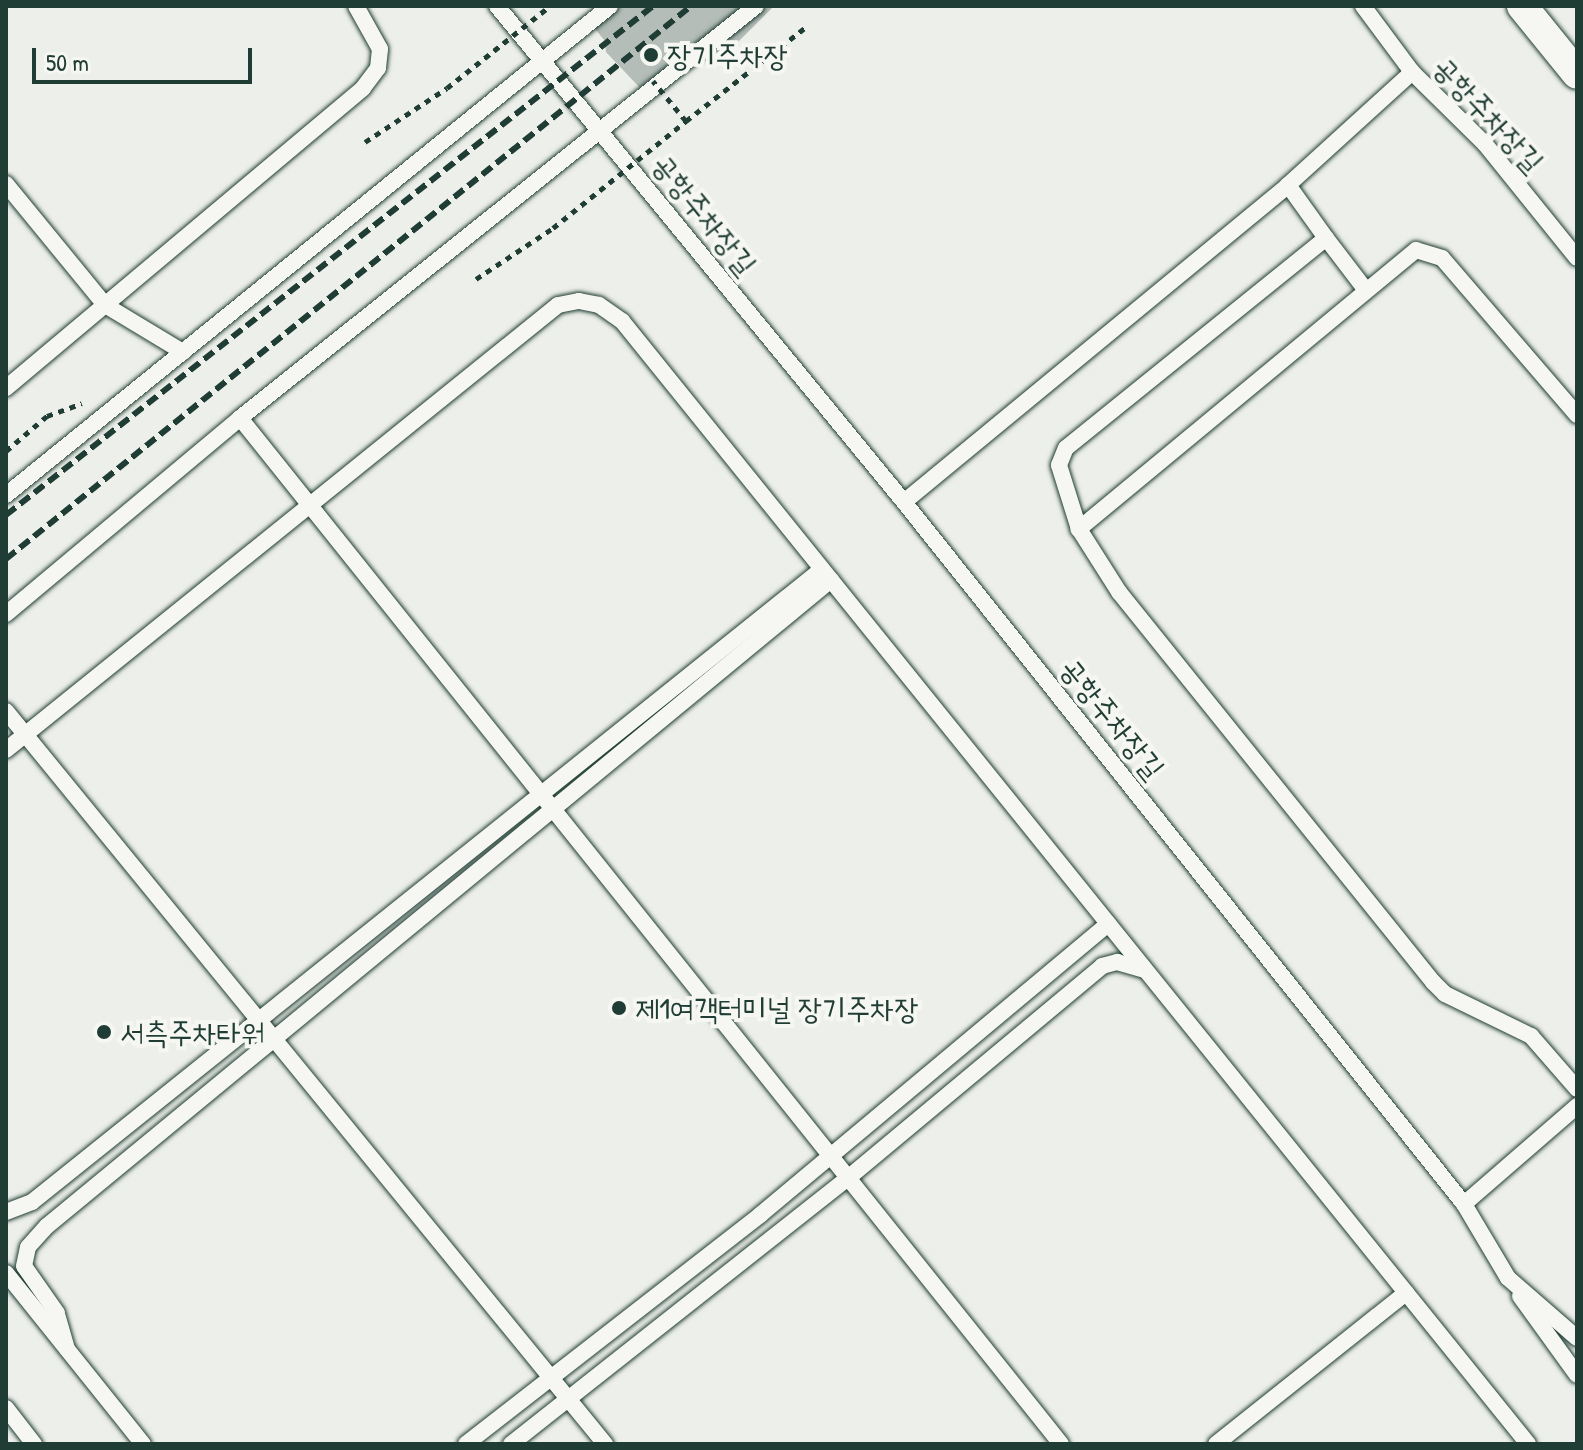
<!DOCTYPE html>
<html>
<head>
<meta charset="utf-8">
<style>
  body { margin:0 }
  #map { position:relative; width:1583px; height:1450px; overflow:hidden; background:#edefea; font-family:"Patrick Hand","Poor Story",sans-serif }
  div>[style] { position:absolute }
  .building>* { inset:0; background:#b4bdb8 }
  .path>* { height:5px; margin-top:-2.5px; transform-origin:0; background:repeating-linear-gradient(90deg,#1f3d34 0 6px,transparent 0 12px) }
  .roads { filter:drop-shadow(0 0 2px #1f3d34) drop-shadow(0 0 2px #1f3d34) }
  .lane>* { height:16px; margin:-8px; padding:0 8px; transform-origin:8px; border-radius:8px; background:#f6f6f2 }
  .street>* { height:30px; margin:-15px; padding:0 15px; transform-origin:15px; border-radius:15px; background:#f6f6f2 }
  .rail>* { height:6px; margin-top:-3px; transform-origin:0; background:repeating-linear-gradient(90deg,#1f3d34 0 12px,transparent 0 18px) }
  .path-bridge>* { height:5px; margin-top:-2.5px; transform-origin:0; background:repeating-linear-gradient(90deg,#1f3d34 0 6px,transparent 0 12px) }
  .dots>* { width:22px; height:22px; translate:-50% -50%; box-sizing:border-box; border:4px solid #f6f6f2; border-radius:50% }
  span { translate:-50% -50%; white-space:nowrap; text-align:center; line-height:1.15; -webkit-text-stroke:8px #f6f6f2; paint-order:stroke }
  .poi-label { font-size:30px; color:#1f3d34 }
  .left { translate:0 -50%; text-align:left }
  .street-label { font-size:30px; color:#1f3d34 }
  .frame { position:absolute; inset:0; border:8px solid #1f3d34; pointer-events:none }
  .scale { position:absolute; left:32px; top:48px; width:220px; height:36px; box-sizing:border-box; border:4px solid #1f3d34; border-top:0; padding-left:10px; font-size:24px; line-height:28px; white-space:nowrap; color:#1f3d34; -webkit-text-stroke:6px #f6f6f2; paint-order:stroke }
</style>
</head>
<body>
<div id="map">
  <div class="building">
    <i style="clip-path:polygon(601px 6px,774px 6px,730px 50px,642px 90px,606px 52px,605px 41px,586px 18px)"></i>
  </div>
  <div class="path">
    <i style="left:686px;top:121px;width:152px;rotate:-38.1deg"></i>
    <i style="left:365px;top:142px;width:98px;rotate:-33.4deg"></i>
    <i style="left:476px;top:279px;width:92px;rotate:-33.5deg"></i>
    <i style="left:6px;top:451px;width:54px;rotate:-40.5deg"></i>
    <i style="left:47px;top:416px;width:37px;rotate:-20deg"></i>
  </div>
  <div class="roads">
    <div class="lane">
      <i style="left:497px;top:6px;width:642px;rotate:50.63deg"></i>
      <i style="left:904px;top:502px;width:898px;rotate:51.42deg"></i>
      <i style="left:1464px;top:1204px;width:86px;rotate:59.3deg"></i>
      <i style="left:1508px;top:1278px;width:91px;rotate:41deg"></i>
      <i style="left:1363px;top:6px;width:82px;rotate:53.4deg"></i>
      <i style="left:1412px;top:72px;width:103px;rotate:44.6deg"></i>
      <i style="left:1485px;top:144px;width:146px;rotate:51.1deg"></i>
      <i style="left:6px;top:184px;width:156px;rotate:50.7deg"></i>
      <i style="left:105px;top:305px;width:91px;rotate:31.1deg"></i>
      <i style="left:1288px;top:185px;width:65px;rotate:54.4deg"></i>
      <i style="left:6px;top:388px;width:466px;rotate:-40deg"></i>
      <i style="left:363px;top:88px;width:25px;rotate:-53deg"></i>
      <i style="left:378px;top:68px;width:19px;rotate:-84deg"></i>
      <i style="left:380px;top:49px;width:49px;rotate:-119.2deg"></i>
      <i style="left:1577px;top:415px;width:207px;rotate:-130.7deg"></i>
      <i style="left:1442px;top:258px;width:27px;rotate:-163deg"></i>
      <i style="left:1416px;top:250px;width:438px;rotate:140.4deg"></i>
      <i style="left:1079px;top:529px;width:75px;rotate:57.6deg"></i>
      <i style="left:1119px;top:592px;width:501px;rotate:51.16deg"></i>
      <i style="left:1433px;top:982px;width:17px;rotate:45deg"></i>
      <i style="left:1445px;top:994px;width:96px;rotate:26deg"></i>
      <i style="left:1531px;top:1036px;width:70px;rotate:49deg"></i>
      <i style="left:240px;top:418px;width:1314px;rotate:51.33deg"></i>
      <i style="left:6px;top:495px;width:777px;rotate:-38.99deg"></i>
      <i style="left:904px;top:502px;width:498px;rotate:-39.5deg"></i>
      <i style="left:1288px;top:185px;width:168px;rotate:-42.3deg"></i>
      <i style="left:1079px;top:529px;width:67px;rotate:-107.4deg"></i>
      <i style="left:1059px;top:465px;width:18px;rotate:-68deg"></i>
      <i style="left:1066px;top:448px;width:334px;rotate:-38.9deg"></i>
      <i style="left:1326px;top:238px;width:64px;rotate:52.6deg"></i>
      <i style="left:6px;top:614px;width:305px;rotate:-39.9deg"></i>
      <i style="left:240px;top:418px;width:660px;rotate:-38.61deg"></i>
      <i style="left:6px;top:711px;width:947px;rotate:50.74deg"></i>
      <i style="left:6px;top:750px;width:709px;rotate:-38.87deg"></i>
      <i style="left:558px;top:305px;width:21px;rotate:-11deg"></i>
      <i style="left:579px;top:301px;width:20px;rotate:11deg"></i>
      <i style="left:599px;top:305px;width:28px;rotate:35deg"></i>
      <i style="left:622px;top:321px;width:1443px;rotate:51.1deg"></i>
      <i style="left:1464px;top:1204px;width:150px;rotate:-40.9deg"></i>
      <i style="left:6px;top:1212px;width:28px;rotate:-21deg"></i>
      <i style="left:32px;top:1202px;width:1012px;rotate:-38.7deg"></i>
      <i style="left:6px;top:1273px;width:219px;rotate:51.3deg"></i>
      <i style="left:1520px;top:1296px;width:97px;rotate:54.2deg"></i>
      <i style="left:67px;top:1349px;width:37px;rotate:-106deg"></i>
      <i style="left:57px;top:1313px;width:57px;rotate:-125.1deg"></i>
      <i style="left:24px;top:1266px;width:19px;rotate:-78deg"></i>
      <i style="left:28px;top:1247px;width:28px;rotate:-48deg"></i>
      <i style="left:47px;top:1226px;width:1016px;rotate:-39.49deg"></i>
      <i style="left:6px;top:1408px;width:46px;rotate:52.1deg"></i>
      <i style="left:466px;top:1444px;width:373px;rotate:-37.9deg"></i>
      <i style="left:760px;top:1215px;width:454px;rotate:-39.9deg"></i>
      <i style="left:511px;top:1444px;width:429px;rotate:-38.3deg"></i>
      <i style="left:848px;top:1178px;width:331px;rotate:-39.8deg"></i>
      <i style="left:1102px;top:966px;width:16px;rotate:-15deg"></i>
      <i style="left:1117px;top:962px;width:29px;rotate:16deg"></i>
      <i style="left:1216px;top:1444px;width:243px;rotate:-38.5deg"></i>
    </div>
    <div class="street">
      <i style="left:1522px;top:6px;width:87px;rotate:51deg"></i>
    </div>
  </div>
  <div class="rail">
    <i style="left:6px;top:515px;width:823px;rotate:-38.19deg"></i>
    <i style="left:6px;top:559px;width:880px;rotate:-38.91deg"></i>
  </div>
  <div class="path-bridge">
    <i style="left:447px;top:88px;width:132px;rotate:-38.5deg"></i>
    <i style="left:553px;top:228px;width:171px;rotate:-38.8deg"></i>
    <i style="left:686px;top:121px;width:52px;rotate:-129.5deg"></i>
  </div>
  <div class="dots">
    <i style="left:651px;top:55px;background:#1f3d34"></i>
    <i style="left:619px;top:1008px;background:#1f3d34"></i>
    <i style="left:104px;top:1032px;background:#1f3d34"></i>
  </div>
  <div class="poi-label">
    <span class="left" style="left:667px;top:55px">장기주차장</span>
    <span class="left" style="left:635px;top:1008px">제1여객터미널 장기주차장</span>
    <span class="left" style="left:120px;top:1032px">서측주차타워</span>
  </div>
  <div class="street-label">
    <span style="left:1489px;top:114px;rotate:47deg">공항주차장길</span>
    <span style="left:705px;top:214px;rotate:51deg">공항주차장길</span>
    <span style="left:1113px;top:718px;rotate:51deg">공항주차장길</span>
  </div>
  <div class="frame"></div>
  <div class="scale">50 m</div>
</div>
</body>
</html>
